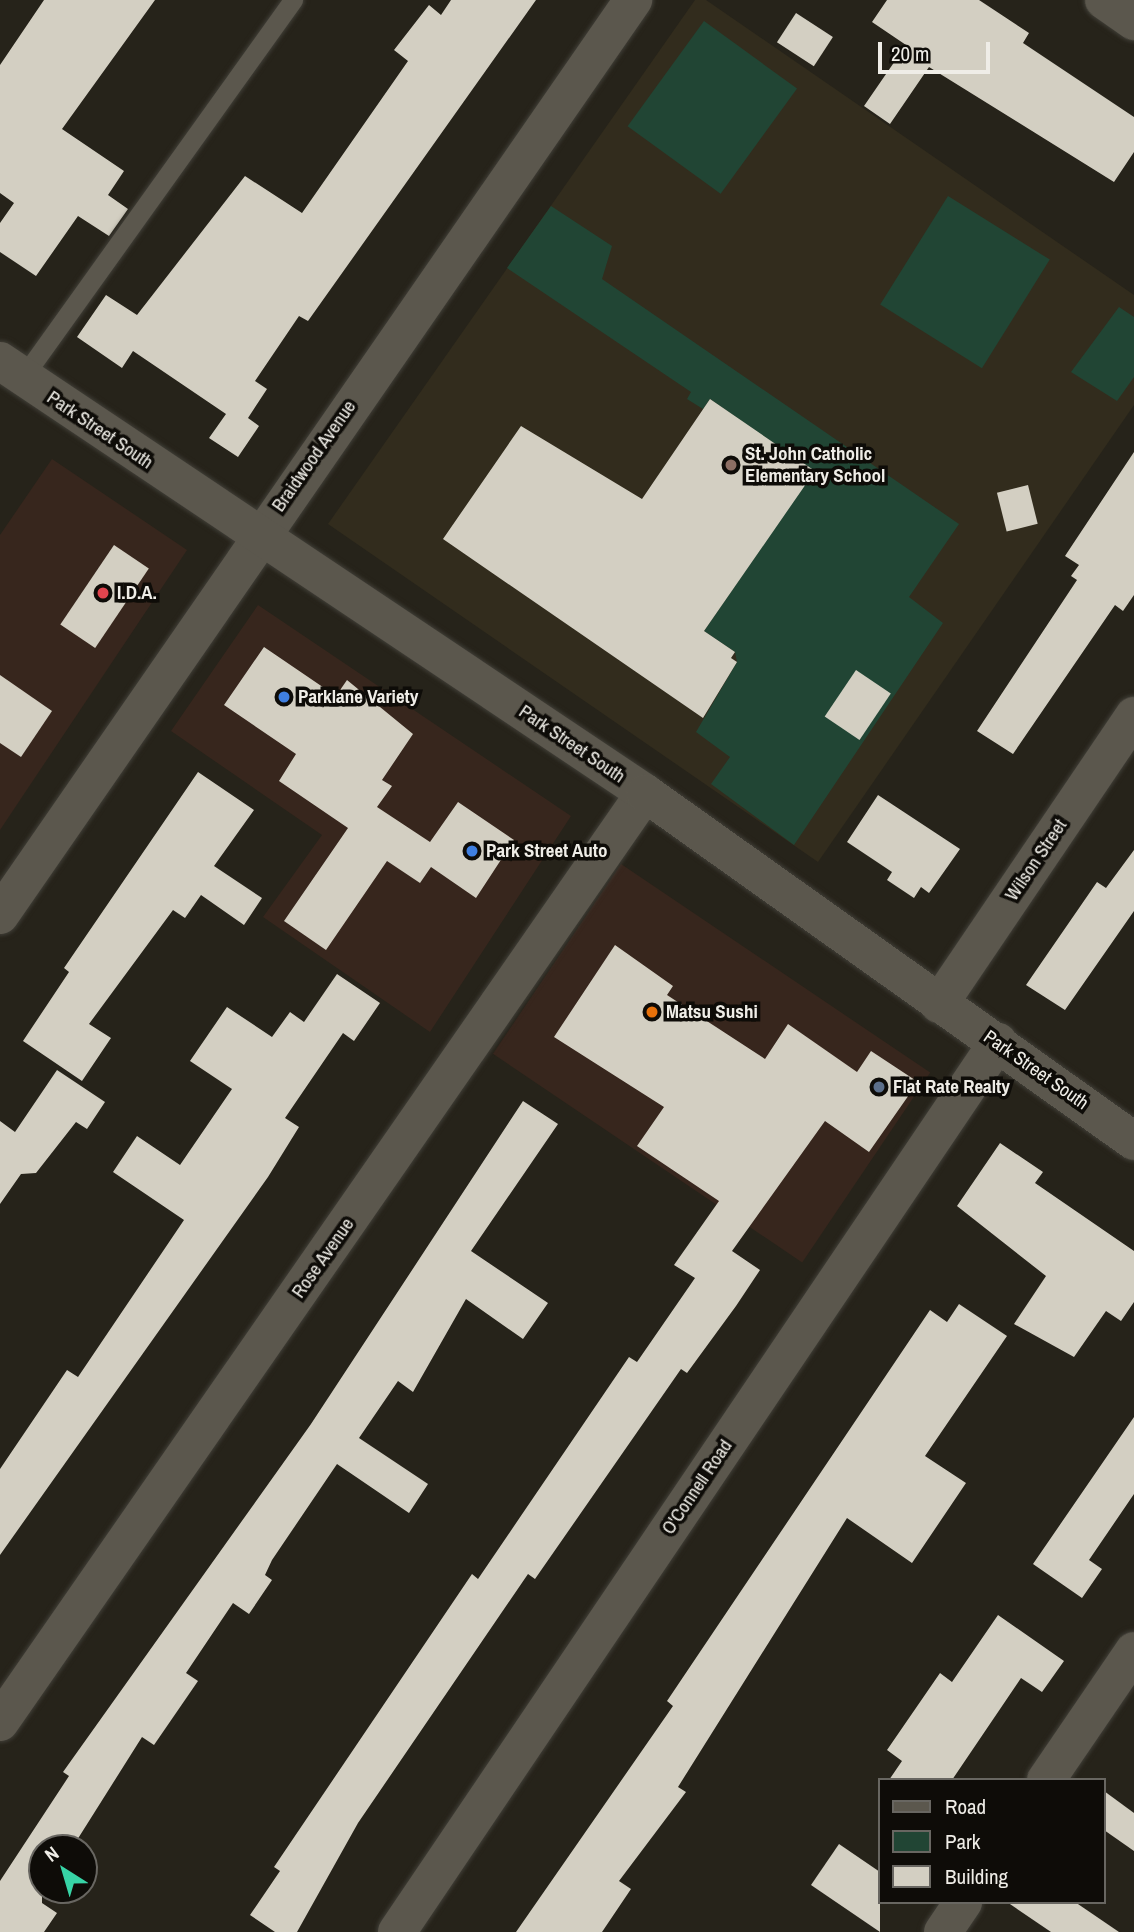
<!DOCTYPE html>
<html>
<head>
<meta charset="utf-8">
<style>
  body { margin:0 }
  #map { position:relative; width:1134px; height:1932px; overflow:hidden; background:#26231a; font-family:"Archivo Narrow",sans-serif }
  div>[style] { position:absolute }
  .commercial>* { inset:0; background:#37261d; transform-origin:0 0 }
  .built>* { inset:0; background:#322c1d }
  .green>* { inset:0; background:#214534; transform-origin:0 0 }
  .building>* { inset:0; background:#d3cfc2; transform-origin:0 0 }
  .roads { filter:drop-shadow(0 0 2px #403e37) drop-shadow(0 0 2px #403e37) }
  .service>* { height:19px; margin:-9.5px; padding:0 9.5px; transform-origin:9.5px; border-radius:9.5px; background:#5b574d }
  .minor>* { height:38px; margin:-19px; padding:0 19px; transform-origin:19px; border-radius:19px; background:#5b574d }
  .tertiary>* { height:38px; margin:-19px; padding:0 19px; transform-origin:19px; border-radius:19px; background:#5b574d }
  .dots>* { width:19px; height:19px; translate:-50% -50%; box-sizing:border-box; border:4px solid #0e0c08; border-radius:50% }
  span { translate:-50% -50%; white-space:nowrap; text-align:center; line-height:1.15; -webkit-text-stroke:7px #0e0c08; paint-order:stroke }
  .street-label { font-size:19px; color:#efede7 }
  .poi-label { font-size:19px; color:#efede7; font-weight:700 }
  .left { translate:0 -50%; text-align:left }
  .legend { position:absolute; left:878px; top:1778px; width:228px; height:126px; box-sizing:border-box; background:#0e0c08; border:2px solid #686661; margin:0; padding:9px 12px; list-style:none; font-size:21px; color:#efede7 }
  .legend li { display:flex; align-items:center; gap:14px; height:35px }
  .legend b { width:35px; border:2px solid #686661 }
  .north { position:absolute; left:28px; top:1834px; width:70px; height:70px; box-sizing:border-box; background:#0e0c08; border:2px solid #686661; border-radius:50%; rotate:323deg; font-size:19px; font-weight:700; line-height:28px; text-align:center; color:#efede7 }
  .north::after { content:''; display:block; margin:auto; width:24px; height:32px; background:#37d4a6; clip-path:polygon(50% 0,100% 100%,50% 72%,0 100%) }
  .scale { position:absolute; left:878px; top:42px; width:112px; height:32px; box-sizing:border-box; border:4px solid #efede7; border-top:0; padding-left:9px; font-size:21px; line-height:24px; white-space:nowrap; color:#efede7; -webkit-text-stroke:5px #0e0c08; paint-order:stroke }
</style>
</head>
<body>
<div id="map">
  <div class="commercial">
    <i style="clip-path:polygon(52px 459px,187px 550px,0 830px,0 535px)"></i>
    <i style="clip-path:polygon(258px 605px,571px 816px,430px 1032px,263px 917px,322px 835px,171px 731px)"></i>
    <i style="left:621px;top:864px;width:373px;height:229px;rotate:34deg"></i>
  </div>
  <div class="built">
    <i style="clip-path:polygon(695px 0,706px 0,1134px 295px,1134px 405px,818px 862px,328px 524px)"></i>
  </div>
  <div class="green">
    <i style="left:704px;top:21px;width:115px;height:130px;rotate:36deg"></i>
    <i style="left:948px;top:196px;width:120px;height:128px;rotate:32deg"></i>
    <i style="clip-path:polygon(551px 206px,612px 246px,602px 279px,959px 524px,909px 597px,943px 623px,794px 845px,711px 784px,730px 757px,696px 732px,737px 662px,735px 652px,704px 631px,814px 471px,710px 399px,703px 409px,687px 399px,691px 392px,507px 268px)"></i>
    <i style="clip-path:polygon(1119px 307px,1134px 317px,1134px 377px,1117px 401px,1071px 372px)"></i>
  </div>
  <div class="building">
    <i style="clip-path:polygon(44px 0,155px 0,62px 129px,124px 171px,108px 195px,128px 209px,109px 236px,78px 216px,36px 276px,0 252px,0 223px,14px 203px,0 193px,0 65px)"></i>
    <i style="clip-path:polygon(451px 0,536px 0,308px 321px,299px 316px,255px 381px,267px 389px,248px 418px,259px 426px,238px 457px,209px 438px,226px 414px,133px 351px,122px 368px,77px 337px,106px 295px,137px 315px,245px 176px,302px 213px,408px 61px,394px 50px,429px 5px,441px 15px)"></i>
    <i style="clip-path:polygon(887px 0,979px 0,1029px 33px,1023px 43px,1134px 117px,1134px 152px,1114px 182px,929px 67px,890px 124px,864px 106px,906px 45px,872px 22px)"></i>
    <i style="left:796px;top:13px;width:44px;height:35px;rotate:33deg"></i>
    <i style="clip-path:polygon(710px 399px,815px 471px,704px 631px,735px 652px,731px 658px,737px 662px,703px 718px,443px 539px,521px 426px,642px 499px)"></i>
    <i style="clip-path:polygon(1134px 452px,1134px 595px,1123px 611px,1115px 605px,1013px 754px,977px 731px,1077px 580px,1071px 576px,1079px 565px,1065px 556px)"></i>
    <i style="left:1028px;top:485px;width:40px;height:32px;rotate:76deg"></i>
    <i style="left:114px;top:545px;width:42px;height:96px;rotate:34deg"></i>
    <i style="clip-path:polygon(264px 647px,336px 696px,347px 680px,413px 734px,382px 780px,392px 786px,377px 807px,430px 842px,458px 802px,514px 840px,476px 898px,431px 867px,420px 883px,387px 861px,326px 950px,284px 921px,348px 828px,279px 781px,296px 754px,224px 705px)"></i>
    <i style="left:856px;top:670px;width:42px;height:56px;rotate:34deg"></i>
    <i style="clip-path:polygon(0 675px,52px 711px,21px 757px,0 743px)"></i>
    <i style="clip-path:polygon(198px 772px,254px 810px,214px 866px,262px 898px,244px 925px,201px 895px,185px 918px,173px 910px,89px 1024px,111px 1038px,82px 1081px,23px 1041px,69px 972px,64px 968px)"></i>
    <i style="clip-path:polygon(878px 795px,960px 849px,929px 893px,921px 887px,914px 898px,887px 880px,892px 872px,847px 842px)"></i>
    <i style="clip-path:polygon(1134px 850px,1134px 911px,1065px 1010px,1026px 985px,1097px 882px,1106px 888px)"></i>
    <i style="clip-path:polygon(615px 945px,673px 986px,667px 995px,765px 1059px,788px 1024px,857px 1072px,871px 1051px,918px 1082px,869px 1152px,825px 1121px,732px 1251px,760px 1270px,736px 1306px,687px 1373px,681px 1369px,535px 1579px,528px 1574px,358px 1823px,297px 1932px,275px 1932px,250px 1915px,280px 1871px,274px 1867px,472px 1574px,478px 1579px,629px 1357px,637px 1362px,695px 1278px,674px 1265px,719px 1201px,637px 1146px,664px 1107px,554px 1037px)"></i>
    <i style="clip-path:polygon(337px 974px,380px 1003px,354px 1041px,343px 1033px,285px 1118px,299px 1127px,268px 1177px,0 1555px,0 1469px,67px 1370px,78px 1377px,184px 1220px,113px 1172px,137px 1136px,180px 1165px,232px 1089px,190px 1061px,227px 1007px,272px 1037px,290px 1012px,304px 1022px)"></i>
    <i style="clip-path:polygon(57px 1070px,105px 1102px,87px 1129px,76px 1122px,36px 1173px,21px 1174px,0 1204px,0 1121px,15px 1132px)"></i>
    <i style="clip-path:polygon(523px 1101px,558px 1124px,471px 1251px,548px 1303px,523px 1339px,466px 1299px,413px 1392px,398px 1381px,359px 1438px,428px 1484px,409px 1513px,337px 1464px,272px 1560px,265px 1575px,272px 1580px,249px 1614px,233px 1603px,186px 1673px,198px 1681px,154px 1745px,142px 1737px,72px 1848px,42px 1848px,42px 1903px,57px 1913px,44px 1932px,0 1932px,0 1881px,69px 1776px,63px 1772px,311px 1424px)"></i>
    <i style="clip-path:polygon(1000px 1143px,1043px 1172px,1035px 1183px,1134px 1251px,1134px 1302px,1121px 1321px,1106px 1311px,1074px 1357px,1014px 1324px,1046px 1276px,957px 1206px)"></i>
    <i style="clip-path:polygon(959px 1304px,1007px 1336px,925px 1456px,966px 1483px,912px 1563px,847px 1518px,678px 1787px,686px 1792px,619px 1881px,631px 1889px,602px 1932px,516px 1932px,673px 1706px,667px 1701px,930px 1310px,947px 1322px)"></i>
    <i style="clip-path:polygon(1134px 1417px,1134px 1494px,1089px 1560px,1102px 1569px,1082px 1598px,1033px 1564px)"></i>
    <i style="clip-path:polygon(998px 1615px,1064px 1661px,1042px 1692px,1021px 1678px,952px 1780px,889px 1780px,902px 1761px,887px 1750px,940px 1673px,952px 1682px)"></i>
    <i style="clip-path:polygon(1104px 1791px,1134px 1813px,1134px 1851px,1104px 1830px)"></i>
    <i style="clip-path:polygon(839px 1844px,880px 1872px,880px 1932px,811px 1885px)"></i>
    <i style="clip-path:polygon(1007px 1902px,1075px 1902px,1119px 1932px,1051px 1932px)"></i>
  </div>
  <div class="roads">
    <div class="service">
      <i style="left:23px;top:377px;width:464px;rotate:-54.4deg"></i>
    </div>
    <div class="minor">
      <i style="left:1104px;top:0;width:37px;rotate:35deg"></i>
      <i style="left:0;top:915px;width:1113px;rotate:-55.32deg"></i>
      <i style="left:939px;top:1004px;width:348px;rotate:-55.9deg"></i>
      <i style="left:0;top:1722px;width:1131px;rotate:-55.23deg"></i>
      <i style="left:1046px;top:1780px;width:156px;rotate:-55.7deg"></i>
      <i style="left:397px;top:1932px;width:1074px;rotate:-55.97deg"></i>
      <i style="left:943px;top:1932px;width:36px;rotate:-56deg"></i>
    </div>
    <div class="tertiary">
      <i style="left:0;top:361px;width:776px;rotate:33.81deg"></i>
      <i style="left:645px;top:793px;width:600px;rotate:35.44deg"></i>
    </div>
  </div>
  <div class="dots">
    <i style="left:731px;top:465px;background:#8d6e63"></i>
    <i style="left:103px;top:593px;background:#e0444e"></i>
    <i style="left:284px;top:697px;background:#3f7fe0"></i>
    <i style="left:472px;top:851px;background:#3f7fe0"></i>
    <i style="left:652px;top:1012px;background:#e8710a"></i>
    <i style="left:879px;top:1087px;background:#5c6f8a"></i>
  </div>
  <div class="street-label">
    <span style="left:100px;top:430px;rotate:34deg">Park Street South</span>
    <span style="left:314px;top:456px;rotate:-55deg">Braidwood Avenue</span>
    <span style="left:572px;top:744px;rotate:34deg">Park Street South</span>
    <span style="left:1036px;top:860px;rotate:-56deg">Wilson Street</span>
    <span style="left:1036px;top:1070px;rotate:35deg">Park Street South</span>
    <span style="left:323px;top:1258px;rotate:-55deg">Rose Avenue</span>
    <span style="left:697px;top:1487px;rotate:-56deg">O'Connell Road</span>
  </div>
  <div class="poi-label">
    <span class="left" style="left:745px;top:465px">St. John Catholic<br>Elementary School</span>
    <span class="left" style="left:117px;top:593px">I.D.A.</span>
    <span class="left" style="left:298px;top:697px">Parklane Variety</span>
    <span class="left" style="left:486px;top:851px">Park Street Auto</span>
    <span class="left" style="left:666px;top:1012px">Matsu Sushi</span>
    <span class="left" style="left:893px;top:1087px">Flat Rate Realty</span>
  </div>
  <ul class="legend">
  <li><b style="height:9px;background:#5b574d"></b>Road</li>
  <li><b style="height:19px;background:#214534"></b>Park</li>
  <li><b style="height:19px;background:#d3cfc2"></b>Building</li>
  </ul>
  <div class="north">N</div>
  <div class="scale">20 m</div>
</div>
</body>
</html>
